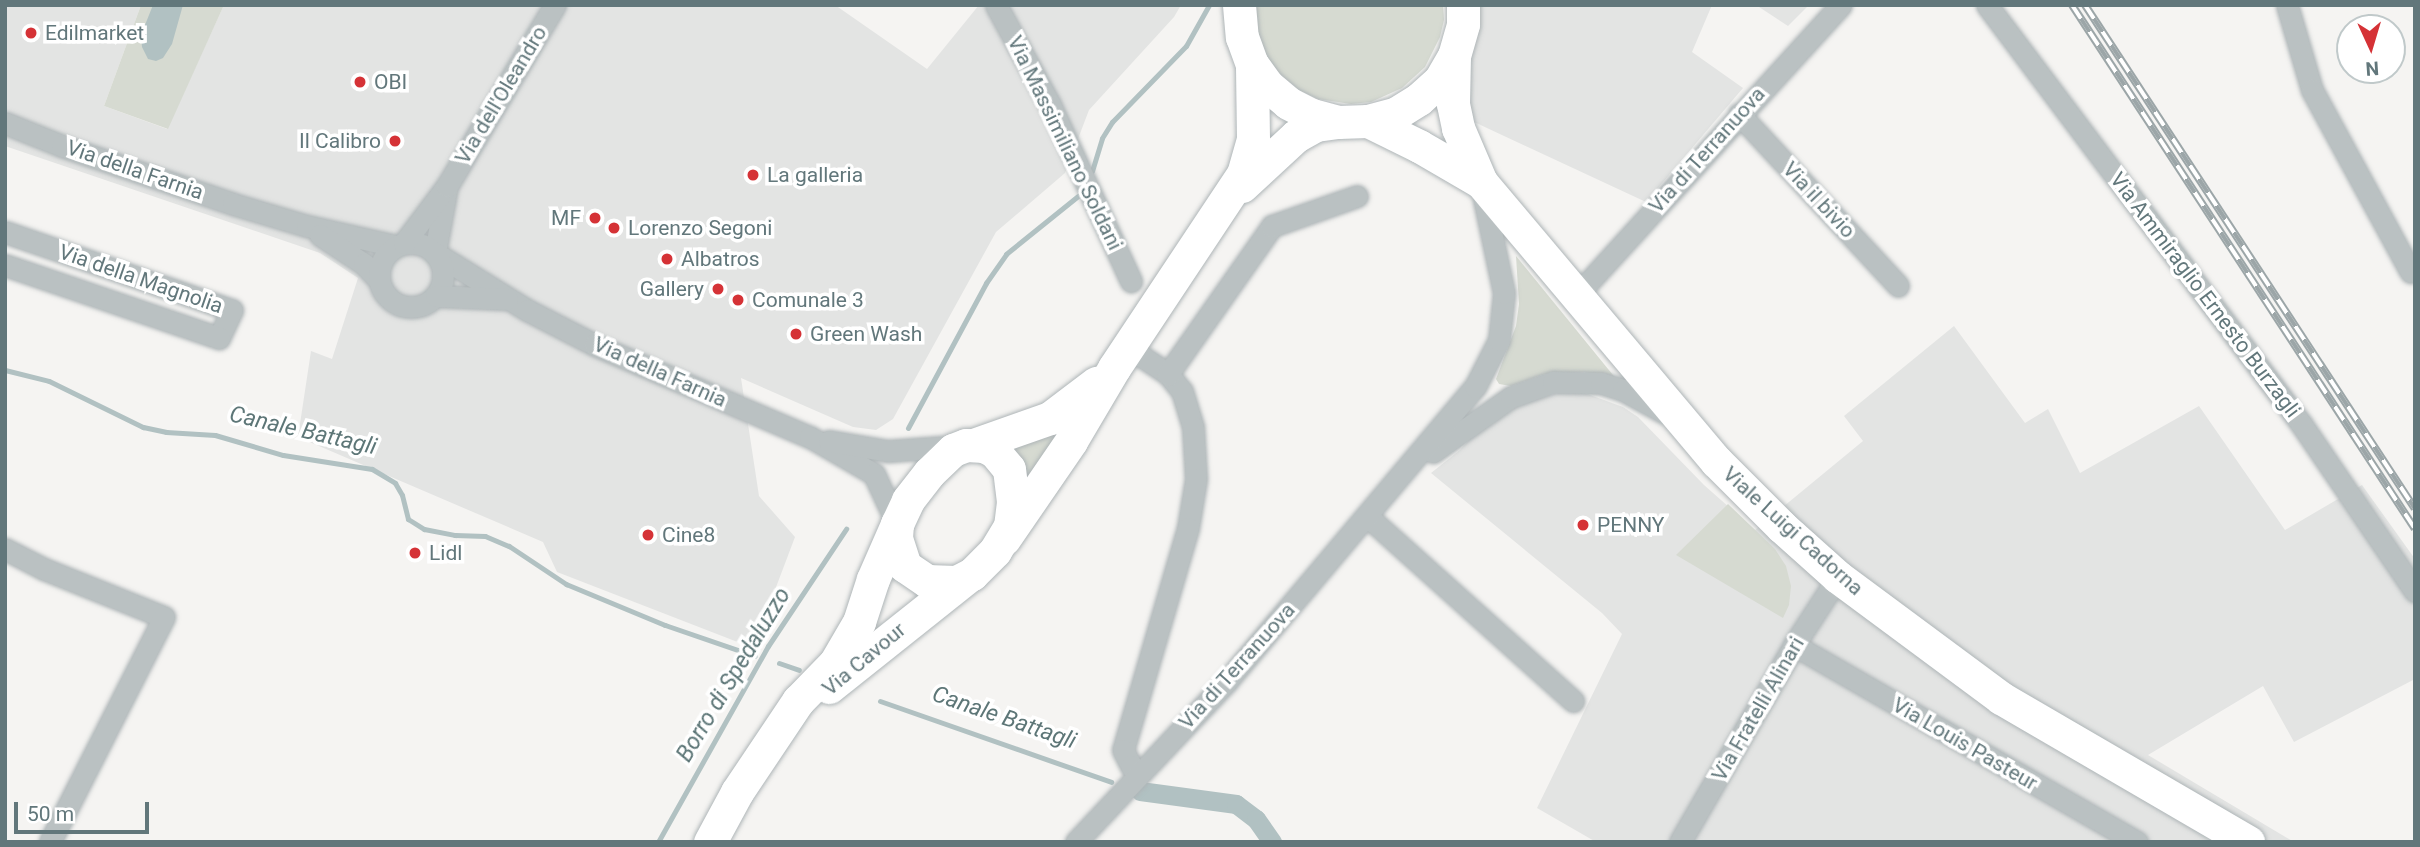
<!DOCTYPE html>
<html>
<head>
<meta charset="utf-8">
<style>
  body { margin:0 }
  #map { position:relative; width:2420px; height:847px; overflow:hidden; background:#f5f4f2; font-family:Roboto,sans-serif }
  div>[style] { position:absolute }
  .built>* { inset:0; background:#e3e4e3 }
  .green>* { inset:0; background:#d6dad1 }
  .water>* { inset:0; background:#b1c1c2 }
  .stream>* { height:5px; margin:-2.5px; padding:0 2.5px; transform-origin:2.5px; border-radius:2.5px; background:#b1c1c2 }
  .canal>* { height:19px; margin:-9.5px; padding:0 9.5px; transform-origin:9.5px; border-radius:9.5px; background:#b1c1c2 }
  .roads { filter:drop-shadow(0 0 2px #aeb5b7) drop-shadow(0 0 2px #aeb5b7) }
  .street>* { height:21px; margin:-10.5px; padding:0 10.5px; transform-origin:10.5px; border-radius:10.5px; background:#bac1c2 }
  .street>.ring { margin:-10.5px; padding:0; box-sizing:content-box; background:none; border:21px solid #bac1c2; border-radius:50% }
  .primary>* { height:33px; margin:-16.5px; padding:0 16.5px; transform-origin:16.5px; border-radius:16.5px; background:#fff }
  .rail>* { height:8px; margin-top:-4px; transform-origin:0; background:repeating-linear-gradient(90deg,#fff 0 16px,#9ca6a8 0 32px); box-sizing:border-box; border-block:2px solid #9ca6a8 }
  .dots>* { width:19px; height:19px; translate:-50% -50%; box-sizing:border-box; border:4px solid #fff; border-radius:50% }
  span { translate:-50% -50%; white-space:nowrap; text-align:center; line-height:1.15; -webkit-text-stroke:7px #fff; paint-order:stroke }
  .poi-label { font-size:21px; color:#62777b }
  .left { translate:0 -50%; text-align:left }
  .right { translate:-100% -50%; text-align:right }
  .street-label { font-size:21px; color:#62777b }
  .water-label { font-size:23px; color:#5d7677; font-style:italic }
  .frame { position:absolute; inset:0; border:7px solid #62777b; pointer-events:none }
  .north { position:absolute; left:2336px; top:14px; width:70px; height:70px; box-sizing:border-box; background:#fff; border:2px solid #c0c9ca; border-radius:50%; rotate:176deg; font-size:19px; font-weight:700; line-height:28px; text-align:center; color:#62777b }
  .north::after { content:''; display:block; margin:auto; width:24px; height:32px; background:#d53236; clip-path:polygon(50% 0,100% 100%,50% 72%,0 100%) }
  .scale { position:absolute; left:14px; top:802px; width:135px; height:32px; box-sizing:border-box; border:4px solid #62777b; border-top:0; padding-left:9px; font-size:21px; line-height:24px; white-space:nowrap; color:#62777b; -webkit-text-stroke:5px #fff; paint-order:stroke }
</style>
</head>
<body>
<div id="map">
  <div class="built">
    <i style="clip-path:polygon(5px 5px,141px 5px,104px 106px,167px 129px,224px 5px,835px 5px,927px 69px,979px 5px,1181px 5px,1174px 17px,1089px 110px,1065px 173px,996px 232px,893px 419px,876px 430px,853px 427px,741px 378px,759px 496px,795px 537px,753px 648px,557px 572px,543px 542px,298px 437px,311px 351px,332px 359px,358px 278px,320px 253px,5px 146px)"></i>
    <i style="clip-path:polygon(1471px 5px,1712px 5px,1692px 52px,1743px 88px,1646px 202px,1472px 121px,1464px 86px)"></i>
    <i style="clip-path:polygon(1756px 5px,1809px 5px,1788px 26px)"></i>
    <i style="clip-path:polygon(1954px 326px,2025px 423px,2048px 409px,2080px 473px,2199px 406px,2285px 530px,2362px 485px,2415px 559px,2415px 679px,2294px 742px,2263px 686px,2148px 755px,2294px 842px,1596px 842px,1537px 808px,1622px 634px,1602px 613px,1431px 473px,1460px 450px,1486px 421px,1529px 400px,1567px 391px,1582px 392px,1623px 407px,1638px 417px,1704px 485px,1755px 530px,1863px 441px,1844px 416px)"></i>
  </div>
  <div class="green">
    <i style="clip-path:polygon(141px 5px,224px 5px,168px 129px,104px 106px)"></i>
    <i style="clip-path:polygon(1254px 5px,1443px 5px,1444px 20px,1440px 37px,1425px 67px,1402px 88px,1371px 102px,1351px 104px,1318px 99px,1299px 90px,1274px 69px,1264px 54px,1253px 22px)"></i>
    <i style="clip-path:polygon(1516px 256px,1617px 380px,1585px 372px,1545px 374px,1511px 386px,1499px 384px,1496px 379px,1516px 326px,1519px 304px)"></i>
    <i style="clip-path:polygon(1059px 429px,1060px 435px,1024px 483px,1006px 448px)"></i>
    <i style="clip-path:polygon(1728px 504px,1775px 549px,1786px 566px,1791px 586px,1789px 605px,1783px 618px,1676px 555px)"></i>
  </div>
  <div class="water">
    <i style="clip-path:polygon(153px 5px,183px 5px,172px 44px,163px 58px,156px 61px,148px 59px,142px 47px,141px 35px)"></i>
  </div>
  <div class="stream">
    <i style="left:1092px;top:171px;width:34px;rotate:-73deg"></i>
    <i style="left:1102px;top:138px;width:19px;rotate:-58deg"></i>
    <i style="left:1112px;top:122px;width:106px;rotate:-45.8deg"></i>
    <i style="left:1186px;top:46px;width:47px;rotate:-60.7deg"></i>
    <i style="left:5px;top:370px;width:45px;rotate:14deg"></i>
    <i style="left:49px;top:381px;width:105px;rotate:26.1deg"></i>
    <i style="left:143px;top:427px;width:24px;rotate:12deg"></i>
    <i style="left:166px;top:432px;width:49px;rotate:3.5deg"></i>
    <i style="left:215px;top:435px;width:71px;rotate:16.4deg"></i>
    <i style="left:283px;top:455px;width:90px;rotate:8.9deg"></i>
    <i style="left:372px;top:469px;width:27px;rotate:31deg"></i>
    <i style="left:395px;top:483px;width:14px;rotate:60deg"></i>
    <i style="left:402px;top:495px;width:25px;rotate:76deg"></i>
    <i style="left:408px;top:519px;width:19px;rotate:32deg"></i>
    <i style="left:424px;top:529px;width:32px;rotate:11deg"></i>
    <i style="left:455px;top:535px;width:30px;rotate:2deg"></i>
    <i style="left:485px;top:536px;width:26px;rotate:23deg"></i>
    <i style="left:509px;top:546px;width:69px;rotate:33.7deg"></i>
    <i style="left:566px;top:584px;width:107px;rotate:22.5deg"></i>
    <i style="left:665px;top:625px;width:95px;rotate:19deg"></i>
    <i style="left:908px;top:428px;width:165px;rotate:-61.7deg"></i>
    <i style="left:986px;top:283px;width:35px;rotate:-55deg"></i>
    <i style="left:1006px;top:254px;width:92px;rotate:-38.9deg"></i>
    <i style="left:779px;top:663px;width:21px;rotate:19deg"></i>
    <i style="left:880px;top:701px;width:245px;rotate:19.3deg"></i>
    <i style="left:658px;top:842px;width:225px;rotate:-60.7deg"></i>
    <i style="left:768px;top:646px;width:141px;rotate:-56.3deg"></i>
  </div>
  <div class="canal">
    <i style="left:1140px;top:791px;width:97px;rotate:7.7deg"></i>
    <i style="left:1236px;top:804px;width:25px;rotate:37deg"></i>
    <i style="left:1256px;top:819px;width:28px;rotate:55deg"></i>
  </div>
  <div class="roads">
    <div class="street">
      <i style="left:996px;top:5px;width:114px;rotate:61.6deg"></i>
      <i style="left:1050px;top:105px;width:194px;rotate:65.3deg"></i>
      <i style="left:1987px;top:5px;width:525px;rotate:53.13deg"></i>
      <i style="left:2302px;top:425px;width:201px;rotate:55.8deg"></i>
      <i style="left:2287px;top:5px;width:89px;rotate:73.6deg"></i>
      <i style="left:2312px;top:90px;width:207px;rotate:61.5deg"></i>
      <i style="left:1739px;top:114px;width:234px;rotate:47.2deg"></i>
      <i style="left:5px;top:123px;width:61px;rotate:22deg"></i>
      <i style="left:62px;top:146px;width:181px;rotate:18.7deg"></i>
      <i style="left:233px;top:204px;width:77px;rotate:16.6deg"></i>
      <i style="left:307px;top:226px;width:91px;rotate:12.7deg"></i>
      <i style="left:447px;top:186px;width:68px;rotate:100.2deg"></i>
      <i style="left:435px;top:253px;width:108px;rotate:31.8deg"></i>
      <i style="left:527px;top:310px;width:76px;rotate:27.2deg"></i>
      <i style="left:595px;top:345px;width:234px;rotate:23.2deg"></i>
      <i style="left:810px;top:437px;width:74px;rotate:30deg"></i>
      <i style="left:874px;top:474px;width:55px;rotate:65.3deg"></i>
      <i style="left:5px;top:232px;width:240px;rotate:19deg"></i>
      <i style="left:232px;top:310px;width:31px;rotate:115deg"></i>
      <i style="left:219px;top:338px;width:226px;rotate:-161.2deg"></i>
      <i style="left:320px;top:235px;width:53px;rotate:33.4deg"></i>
      <i style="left:364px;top:264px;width:22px;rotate:47deg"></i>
      <i class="ring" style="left:379px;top:243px;width:43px;height:43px"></i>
      <i style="left:404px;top:243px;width:71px;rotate:-53deg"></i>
      <i style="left:447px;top:186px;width:211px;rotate:-59.2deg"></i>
      <i style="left:436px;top:296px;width:71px;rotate:2.4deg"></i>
      <i style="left:1575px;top:297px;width:395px;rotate:-47.7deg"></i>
      <i style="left:1129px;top:348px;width:47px;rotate:33.7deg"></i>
      <i style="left:1168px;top:374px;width:22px;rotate:51deg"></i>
      <i style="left:1182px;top:391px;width:38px;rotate:73deg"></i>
      <i style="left:1193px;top:427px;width:52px;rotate:86.7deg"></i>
      <i style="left:1196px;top:479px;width:50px;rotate:99.3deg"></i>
      <i style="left:1188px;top:528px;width:231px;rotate:106.3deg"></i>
      <i style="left:1123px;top:750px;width:18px;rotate:63deg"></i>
      <i style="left:1131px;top:766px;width:10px;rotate:37deg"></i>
      <i style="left:1168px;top:374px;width:181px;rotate:-54.9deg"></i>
      <i style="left:1272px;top:226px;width:90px;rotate:-19.4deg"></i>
      <i style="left:829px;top:441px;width:60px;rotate:9.6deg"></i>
      <i style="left:888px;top:451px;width:69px;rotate:-4.1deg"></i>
      <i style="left:1433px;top:452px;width:95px;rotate:-35.2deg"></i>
      <i style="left:1511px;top:397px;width:45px;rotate:-19.7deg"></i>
      <i style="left:1553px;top:382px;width:48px;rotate:1.2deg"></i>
      <i style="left:1601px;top:383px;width:23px;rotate:18deg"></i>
      <i style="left:1623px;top:390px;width:50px;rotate:28.6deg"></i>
      <i style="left:1367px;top:516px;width:277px;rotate:41.9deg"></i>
      <i style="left:5px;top:549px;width:44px;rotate:27.1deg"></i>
      <i style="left:44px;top:569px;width:129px;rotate:21.8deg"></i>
      <i style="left:164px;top:617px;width:252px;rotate:116.9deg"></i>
      <i style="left:1794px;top:645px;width:396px;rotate:29.9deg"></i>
      <i style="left:1076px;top:842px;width:221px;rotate:-46.8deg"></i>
      <i style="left:1227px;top:681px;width:385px;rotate:-49.9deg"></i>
      <i style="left:1475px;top:387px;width:53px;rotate:-62.9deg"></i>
      <i style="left:1499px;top:340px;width:47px;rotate:-83.9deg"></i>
      <i style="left:1504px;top:293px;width:110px;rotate:-102deg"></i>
      <i style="left:1680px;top:842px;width:228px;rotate:-59.9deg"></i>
      <i style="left:1794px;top:645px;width:81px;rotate:-57.1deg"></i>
    </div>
    <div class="primary">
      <i style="left:1239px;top:5px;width:32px;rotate:85deg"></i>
      <i style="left:1242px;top:37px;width:29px;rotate:70deg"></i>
      <i style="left:1252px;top:64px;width:27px;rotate:54deg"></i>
      <i style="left:1268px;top:86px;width:26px;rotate:40deg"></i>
      <i style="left:1288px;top:103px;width:27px;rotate:27deg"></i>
      <i style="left:1312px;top:115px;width:27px;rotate:15deg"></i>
      <i style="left:1338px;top:122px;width:30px;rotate:-2deg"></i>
      <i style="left:1368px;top:121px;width:28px;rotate:-15deg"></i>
      <i style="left:1395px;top:114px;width:28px;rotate:-32deg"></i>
      <i style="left:1419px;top:99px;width:28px;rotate:-42deg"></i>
      <i style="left:1440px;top:80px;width:28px;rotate:-60deg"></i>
      <i style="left:1454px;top:56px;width:33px;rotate:-74deg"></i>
      <i style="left:1463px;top:24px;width:19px;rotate:-90deg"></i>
      <i style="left:1454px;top:56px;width:48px;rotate:91.2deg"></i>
      <i style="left:1453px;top:104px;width:25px;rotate:78deg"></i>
      <i style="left:1458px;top:128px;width:59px;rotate:66.9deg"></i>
      <i style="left:1481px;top:182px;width:365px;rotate:49.9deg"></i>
      <i style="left:1716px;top:461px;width:93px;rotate:45deg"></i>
      <i style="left:1782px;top:527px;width:75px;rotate:41.8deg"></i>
      <i style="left:1838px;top:577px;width:203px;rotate:36.6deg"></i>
      <i style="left:2001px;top:698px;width:286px;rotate:30.2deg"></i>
      <i style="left:1368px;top:121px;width:57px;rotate:26.1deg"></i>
      <i style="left:1419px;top:146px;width:72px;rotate:30.1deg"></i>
      <i style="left:1242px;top:186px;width:74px;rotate:-42.8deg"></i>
      <i style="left:1296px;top:136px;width:23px;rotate:-29deg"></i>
      <i style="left:1316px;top:125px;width:22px;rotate:-8deg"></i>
      <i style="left:976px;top:444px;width:78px;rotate:-19.4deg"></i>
      <i style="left:1050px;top:418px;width:58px;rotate:-37.3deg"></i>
      <i style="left:966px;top:445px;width:18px;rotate:3deg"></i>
      <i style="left:984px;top:446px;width:11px;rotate:27deg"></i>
      <i style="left:994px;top:451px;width:23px;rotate:50deg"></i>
      <i style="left:1009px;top:469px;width:33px;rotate:83deg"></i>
      <i style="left:1013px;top:502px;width:24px;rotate:97deg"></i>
      <i style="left:1010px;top:526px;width:29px;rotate:121deg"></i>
      <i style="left:995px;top:551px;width:33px;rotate:135deg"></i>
      <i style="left:972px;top:574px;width:18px;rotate:153deg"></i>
      <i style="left:956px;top:582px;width:29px;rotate:-178deg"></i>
      <i style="left:927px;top:581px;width:27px;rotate:-146deg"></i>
      <i style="left:905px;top:566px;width:29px;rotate:-108deg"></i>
      <i style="left:896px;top:538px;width:14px;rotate:-86deg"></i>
      <i style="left:897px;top:524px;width:26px;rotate:-65deg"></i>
      <i style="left:908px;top:500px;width:34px;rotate:-52deg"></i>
      <i style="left:929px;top:473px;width:33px;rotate:-44deg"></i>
      <i style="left:953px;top:450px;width:14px;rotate:-21deg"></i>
      <i style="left:1004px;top:539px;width:119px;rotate:-55.6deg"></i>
      <i style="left:1071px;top:441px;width:85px;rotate:-59.5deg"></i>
      <i style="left:1114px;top:368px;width:233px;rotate:-56.4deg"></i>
      <i style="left:1243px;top:174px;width:36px;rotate:-74deg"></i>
      <i style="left:1253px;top:139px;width:75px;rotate:-90.8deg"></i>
      <i style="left:829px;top:687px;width:174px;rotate:-38.5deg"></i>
      <i style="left:710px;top:842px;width:57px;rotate:-61.6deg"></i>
      <i style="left:737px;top:792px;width:110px;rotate:-56.2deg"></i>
      <i style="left:798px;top:701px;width:53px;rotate:-45.8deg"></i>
      <i style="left:835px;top:663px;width:48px;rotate:-59.7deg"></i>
      <i style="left:859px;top:622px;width:45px;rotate:-72deg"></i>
      <i style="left:873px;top:579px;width:60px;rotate:-66.4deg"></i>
    </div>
  </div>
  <div class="rail">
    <i style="left:2072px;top:5px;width:626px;rotate:56.79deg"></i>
    <i style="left:2085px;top:5px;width:602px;rotate:56.78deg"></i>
  </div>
  <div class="dots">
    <i style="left:31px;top:33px;background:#d53236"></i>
    <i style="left:360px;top:82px;background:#d53236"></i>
    <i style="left:395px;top:141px;background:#d53236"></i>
    <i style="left:753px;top:175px;background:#d53236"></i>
    <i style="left:595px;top:218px;background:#d53236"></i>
    <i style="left:614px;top:228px;background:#d53236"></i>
    <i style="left:667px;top:259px;background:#d53236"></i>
    <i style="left:718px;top:289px;background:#d53236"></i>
    <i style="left:738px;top:300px;background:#d53236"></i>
    <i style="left:796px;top:334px;background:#d53236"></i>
    <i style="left:1583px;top:525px;background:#d53236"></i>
    <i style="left:648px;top:535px;background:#d53236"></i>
    <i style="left:415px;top:553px;background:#d53236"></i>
  </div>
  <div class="poi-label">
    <span class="left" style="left:45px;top:33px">Edilmarket</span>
    <span class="left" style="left:374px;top:82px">OBI</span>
    <span class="right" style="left:381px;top:141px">Il Calibro</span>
    <span class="left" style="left:767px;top:175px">La galleria</span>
    <span class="right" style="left:581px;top:218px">MF</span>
    <span class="left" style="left:628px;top:228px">Lorenzo Segoni</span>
    <span class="left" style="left:681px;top:259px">Albatros</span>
    <span class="right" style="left:704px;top:289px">Gallery</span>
    <span class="left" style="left:752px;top:300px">Comunale 3</span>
    <span class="left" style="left:810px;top:334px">Green Wash</span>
    <span class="left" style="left:1597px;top:525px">PENNY</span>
    <span class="left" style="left:662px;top:535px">Cine8</span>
    <span class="left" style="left:429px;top:553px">Lidl</span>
  </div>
  <div class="street-label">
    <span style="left:501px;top:95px;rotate:-59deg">Via dell'Oleandro</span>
    <span style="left:1065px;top:143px;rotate:64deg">Via Massimiliano Soldani</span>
    <span style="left:1707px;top:150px;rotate:-48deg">Via di Terranuova</span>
    <span style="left:135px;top:170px;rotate:19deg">Via della Farnia</span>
    <span style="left:1819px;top:200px;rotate:47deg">Via il bivio</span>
    <span style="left:141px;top:279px;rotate:19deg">Via della Magnolia</span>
    <span style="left:2205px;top:295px;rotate:53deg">Via Ammiraglio Ernesto Burzagli</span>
    <span style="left:660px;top:372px;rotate:24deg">Via della Farnia</span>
    <span style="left:1793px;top:531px;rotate:42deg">Viale Luigi Cadorna</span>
    <span style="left:864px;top:659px;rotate:-40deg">Via Cavour</span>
    <span style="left:1237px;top:666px;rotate:-48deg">Via di Terranuova</span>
    <span style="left:1758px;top:709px;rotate:-60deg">Via Fratelli Alinari</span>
    <span style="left:1965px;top:744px;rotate:30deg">Via Louis Pasteur</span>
  </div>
  <div class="water-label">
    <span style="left:303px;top:431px;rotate:13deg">Canale Battagli</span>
    <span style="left:734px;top:675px;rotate:-59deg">Borro di Spedaluzzo</span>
    <span style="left:1004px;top:718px;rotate:19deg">Canale Battagli</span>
  </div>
  <div class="frame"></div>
  <div class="north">N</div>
  <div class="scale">50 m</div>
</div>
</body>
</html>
